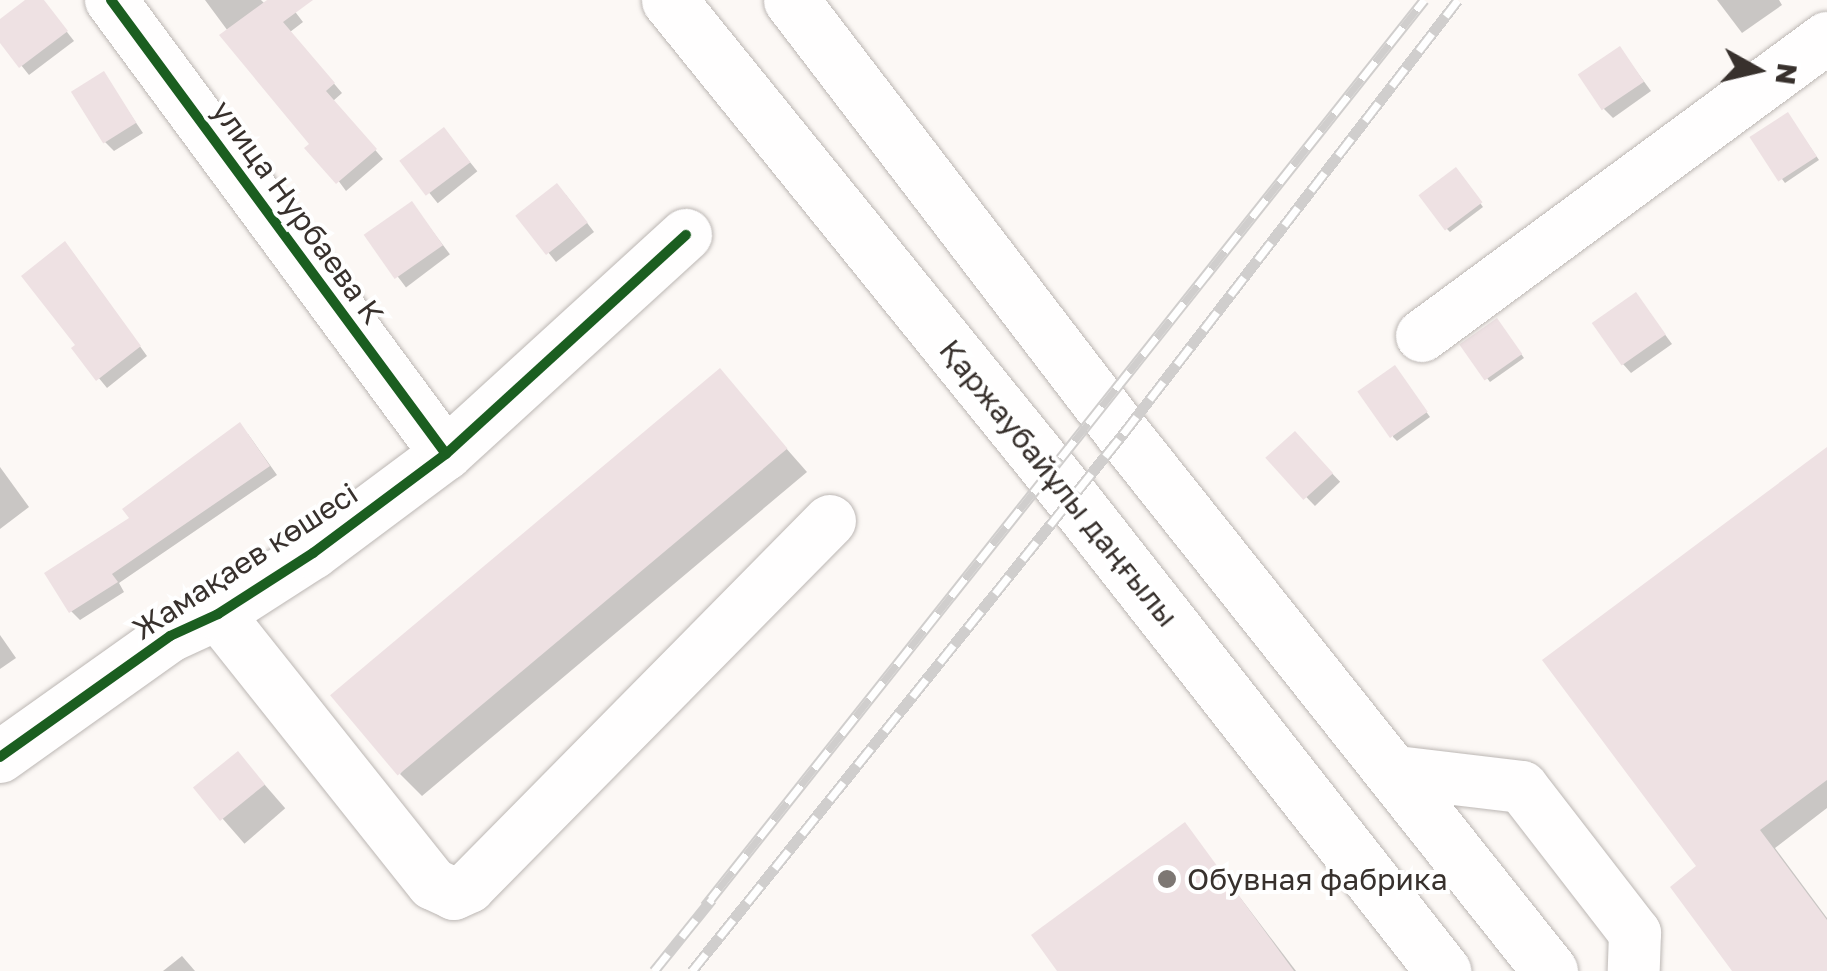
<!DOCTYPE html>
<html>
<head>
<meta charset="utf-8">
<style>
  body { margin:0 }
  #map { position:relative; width:1827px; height:971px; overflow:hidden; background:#fcf8f5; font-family:"Golos Text",sans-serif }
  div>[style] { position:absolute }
  .shadow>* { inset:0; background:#0003; transform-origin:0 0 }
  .building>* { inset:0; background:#eee1e3; transform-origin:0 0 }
  .roads { filter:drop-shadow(0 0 2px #bcb7b4) drop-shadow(0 0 2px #bcb7b4) }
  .minor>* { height:52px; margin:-26px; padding:0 26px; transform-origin:26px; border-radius:26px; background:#fffefe }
  .highway>* { height:55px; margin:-27.5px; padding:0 27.5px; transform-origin:27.5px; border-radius:27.5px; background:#fffefe }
  .rail>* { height:11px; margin-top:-5.5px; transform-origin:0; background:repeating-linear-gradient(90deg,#fff 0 22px,#d0cecd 0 44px); box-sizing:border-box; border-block:2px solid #d0cecd }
  .cycleway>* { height:10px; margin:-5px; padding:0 5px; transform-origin:5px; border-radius:5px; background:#1b5e20 }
  .dots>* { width:28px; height:28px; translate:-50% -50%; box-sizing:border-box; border:5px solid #fff; border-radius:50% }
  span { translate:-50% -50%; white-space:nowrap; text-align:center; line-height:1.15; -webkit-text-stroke:8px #fff; paint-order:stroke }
  .street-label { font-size:30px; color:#38312d }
  .poi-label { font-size:30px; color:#38312d }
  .left { translate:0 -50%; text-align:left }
  .north { position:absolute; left:1707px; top:20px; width:100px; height:100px; -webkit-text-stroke:8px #fff; paint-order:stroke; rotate:98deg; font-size:28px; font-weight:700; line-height:40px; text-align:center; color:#38312d }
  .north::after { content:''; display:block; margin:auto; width:35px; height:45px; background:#38312d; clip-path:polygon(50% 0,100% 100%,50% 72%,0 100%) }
</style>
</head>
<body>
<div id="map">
  <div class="shadow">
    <i style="clip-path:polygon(29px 0,42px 0,74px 41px,29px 75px,0 39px,0 22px)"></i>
    <i style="clip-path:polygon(205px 0,261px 0,265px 4px,286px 0,303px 22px,290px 32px,342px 93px,333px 101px,383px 159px,346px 191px)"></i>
    <i style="clip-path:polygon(1717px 0,1779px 0,1782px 5px,1742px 33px)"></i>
    <i style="clip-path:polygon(1620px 49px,1651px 91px,1613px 118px,1604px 109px)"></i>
    <i style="clip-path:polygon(103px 74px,143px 133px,114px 151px,105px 142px)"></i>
    <i style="clip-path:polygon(1791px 119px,1819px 160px,1785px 183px,1782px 179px)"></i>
    <i style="left:444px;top:130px;width:53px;height:51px;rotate:51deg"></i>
    <i style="clip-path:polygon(1459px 174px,1483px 207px,1450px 232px,1446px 228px)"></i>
    <i style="clip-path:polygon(566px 195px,594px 232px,556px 262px,519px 216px)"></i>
    <i style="left:412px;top:204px;width:63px;height:55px;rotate:53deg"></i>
    <i style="clip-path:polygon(73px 253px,147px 356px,107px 388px,75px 349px,79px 346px)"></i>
    <i style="clip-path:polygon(1636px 295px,1672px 344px,1631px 373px,1623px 364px)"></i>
    <i style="clip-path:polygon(1500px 325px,1524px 358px,1490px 382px,1487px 378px)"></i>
    <i style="clip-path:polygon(719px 372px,807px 472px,422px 796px,400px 774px)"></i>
    <i style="clip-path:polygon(1398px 372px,1430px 417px,1397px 441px,1393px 437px)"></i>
    <i style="clip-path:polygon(248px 434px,277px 475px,119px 583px,124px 592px,80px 620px,71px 611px,132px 519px)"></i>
    <i style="left:1295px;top:435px;width:65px;height:35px;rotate:46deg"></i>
    <i style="clip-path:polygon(1827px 450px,1827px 808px,1775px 848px,1827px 918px,1827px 971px,1736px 971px,1700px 867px)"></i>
    <i style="clip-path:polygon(0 467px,29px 507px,0 529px)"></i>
    <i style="clip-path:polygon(0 635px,16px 658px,0 669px)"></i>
    <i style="left:238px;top:754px;width:72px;height:54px;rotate:49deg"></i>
    <i style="clip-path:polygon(1185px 825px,1296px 971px,1060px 971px)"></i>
    <i style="clip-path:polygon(182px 956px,195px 971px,163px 971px)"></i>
  </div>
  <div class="building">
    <i style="clip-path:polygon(25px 0,44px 0,68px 31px,19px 68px,0 43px,0 19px)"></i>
    <i style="clip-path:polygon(267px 0,313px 0,283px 22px,335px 83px,326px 91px,377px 149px,336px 184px,304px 148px,309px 144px,219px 35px)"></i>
    <i style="left:1620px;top:46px;width:43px;height:51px;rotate:56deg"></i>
    <i style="left:104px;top:71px;width:61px;height:39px;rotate:58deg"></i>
    <i style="left:1788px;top:112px;width:53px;height:46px;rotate:57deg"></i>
    <i style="left:444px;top:127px;width:44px;height:56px;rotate:53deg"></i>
    <i style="left:1456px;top:167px;width:44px;height:47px;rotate:53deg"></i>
    <i style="left:557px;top:183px;width:50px;height:53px;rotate:52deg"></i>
    <i style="left:412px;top:201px;width:54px;height:59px;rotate:55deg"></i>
    <i style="clip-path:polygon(65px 241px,141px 346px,96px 381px,71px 348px,75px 345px,21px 276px)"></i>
    <i style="left:1636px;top:292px;width:52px;height:54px;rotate:55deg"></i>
    <i style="left:1497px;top:318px;width:44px;height:46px;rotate:55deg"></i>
    <i style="left:1395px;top:365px;width:57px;height:46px;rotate:55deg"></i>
    <i style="left:720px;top:368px;width:105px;height:509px;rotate:50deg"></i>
    <i style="clip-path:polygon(240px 422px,270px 466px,112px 574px,118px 582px,69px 613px,44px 573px,129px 518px,122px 509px)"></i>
    <i style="left:1295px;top:431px;width:57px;height:40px;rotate:48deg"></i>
    <i style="clip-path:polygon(1827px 447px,1827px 780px,1760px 830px,1827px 920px,1827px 971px,1732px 971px,1670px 887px,1696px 866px,1542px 660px)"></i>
    <i style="left:238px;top:751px;width:43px;height:58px;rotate:51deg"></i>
    <i style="clip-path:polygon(1185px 822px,1294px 971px,1057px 971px,1031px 935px)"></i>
  </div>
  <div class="roads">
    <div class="minor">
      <i style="left:111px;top:0;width:564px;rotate:53.58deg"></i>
      <i style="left:1422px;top:336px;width:503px;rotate:-36.35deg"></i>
      <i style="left:218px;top:614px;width:345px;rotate:51.5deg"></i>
      <i style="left:433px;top:884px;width:23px;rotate:25deg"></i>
      <i style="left:454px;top:894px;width:17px;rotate:-25deg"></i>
      <i style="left:469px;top:887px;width:514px;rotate:-45.39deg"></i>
      <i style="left:0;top:757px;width:209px;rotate:-35.4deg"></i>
      <i style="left:170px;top:636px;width:53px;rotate:-24.6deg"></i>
      <i style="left:218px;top:614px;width:113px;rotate:-32.7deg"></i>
      <i style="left:313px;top:553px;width:166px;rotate:-36.7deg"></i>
      <i style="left:446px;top:454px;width:325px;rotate:-42.4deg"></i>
      <i style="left:1396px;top:772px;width:127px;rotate:6.8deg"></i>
      <i style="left:1522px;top:787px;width:185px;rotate:52.3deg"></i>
      <i style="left:1635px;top:933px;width:38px;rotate:92deg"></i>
    </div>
    <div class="highway">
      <i style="left:669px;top:0;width:639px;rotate:51.03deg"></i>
      <i style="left:1071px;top:497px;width:603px;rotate:51.87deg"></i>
      <i style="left:791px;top:0;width:546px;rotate:52.58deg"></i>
      <i style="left:1123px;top:434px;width:686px;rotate:51.51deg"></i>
    </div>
  </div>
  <div class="rail">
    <i style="left:705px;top:906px;width:1157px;rotate:-51.56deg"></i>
    <i style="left:654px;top:971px;width:92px;rotate:-51.1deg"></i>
    <i style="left:692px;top:971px;width:689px;rotate:-51.25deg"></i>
    <i style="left:1123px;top:434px;width:548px;rotate:-52.34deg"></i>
  </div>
  <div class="cycleway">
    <i style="left:111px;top:0;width:564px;rotate:53.58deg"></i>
    <i style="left:0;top:757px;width:209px;rotate:-35.4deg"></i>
    <i style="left:170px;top:636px;width:53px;rotate:-24.6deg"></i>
    <i style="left:218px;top:614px;width:113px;rotate:-32.7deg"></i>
    <i style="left:313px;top:553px;width:166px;rotate:-36.7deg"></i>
    <i style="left:446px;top:454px;width:325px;rotate:-42.4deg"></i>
  </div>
  <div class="dots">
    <i style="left:1167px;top:879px;background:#7d7773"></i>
  </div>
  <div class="street-label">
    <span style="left:298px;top:212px;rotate:54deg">улица Нурбаева К</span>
    <span style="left:1059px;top:483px;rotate:51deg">Қаржаубайұлы даңғылы</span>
    <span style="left:245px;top:561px;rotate:-33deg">Жамақаев көшесі</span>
  </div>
  <div class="poi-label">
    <span class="left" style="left:1187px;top:879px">Обувная фабрика</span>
  </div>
  <div class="north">N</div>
</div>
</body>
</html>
